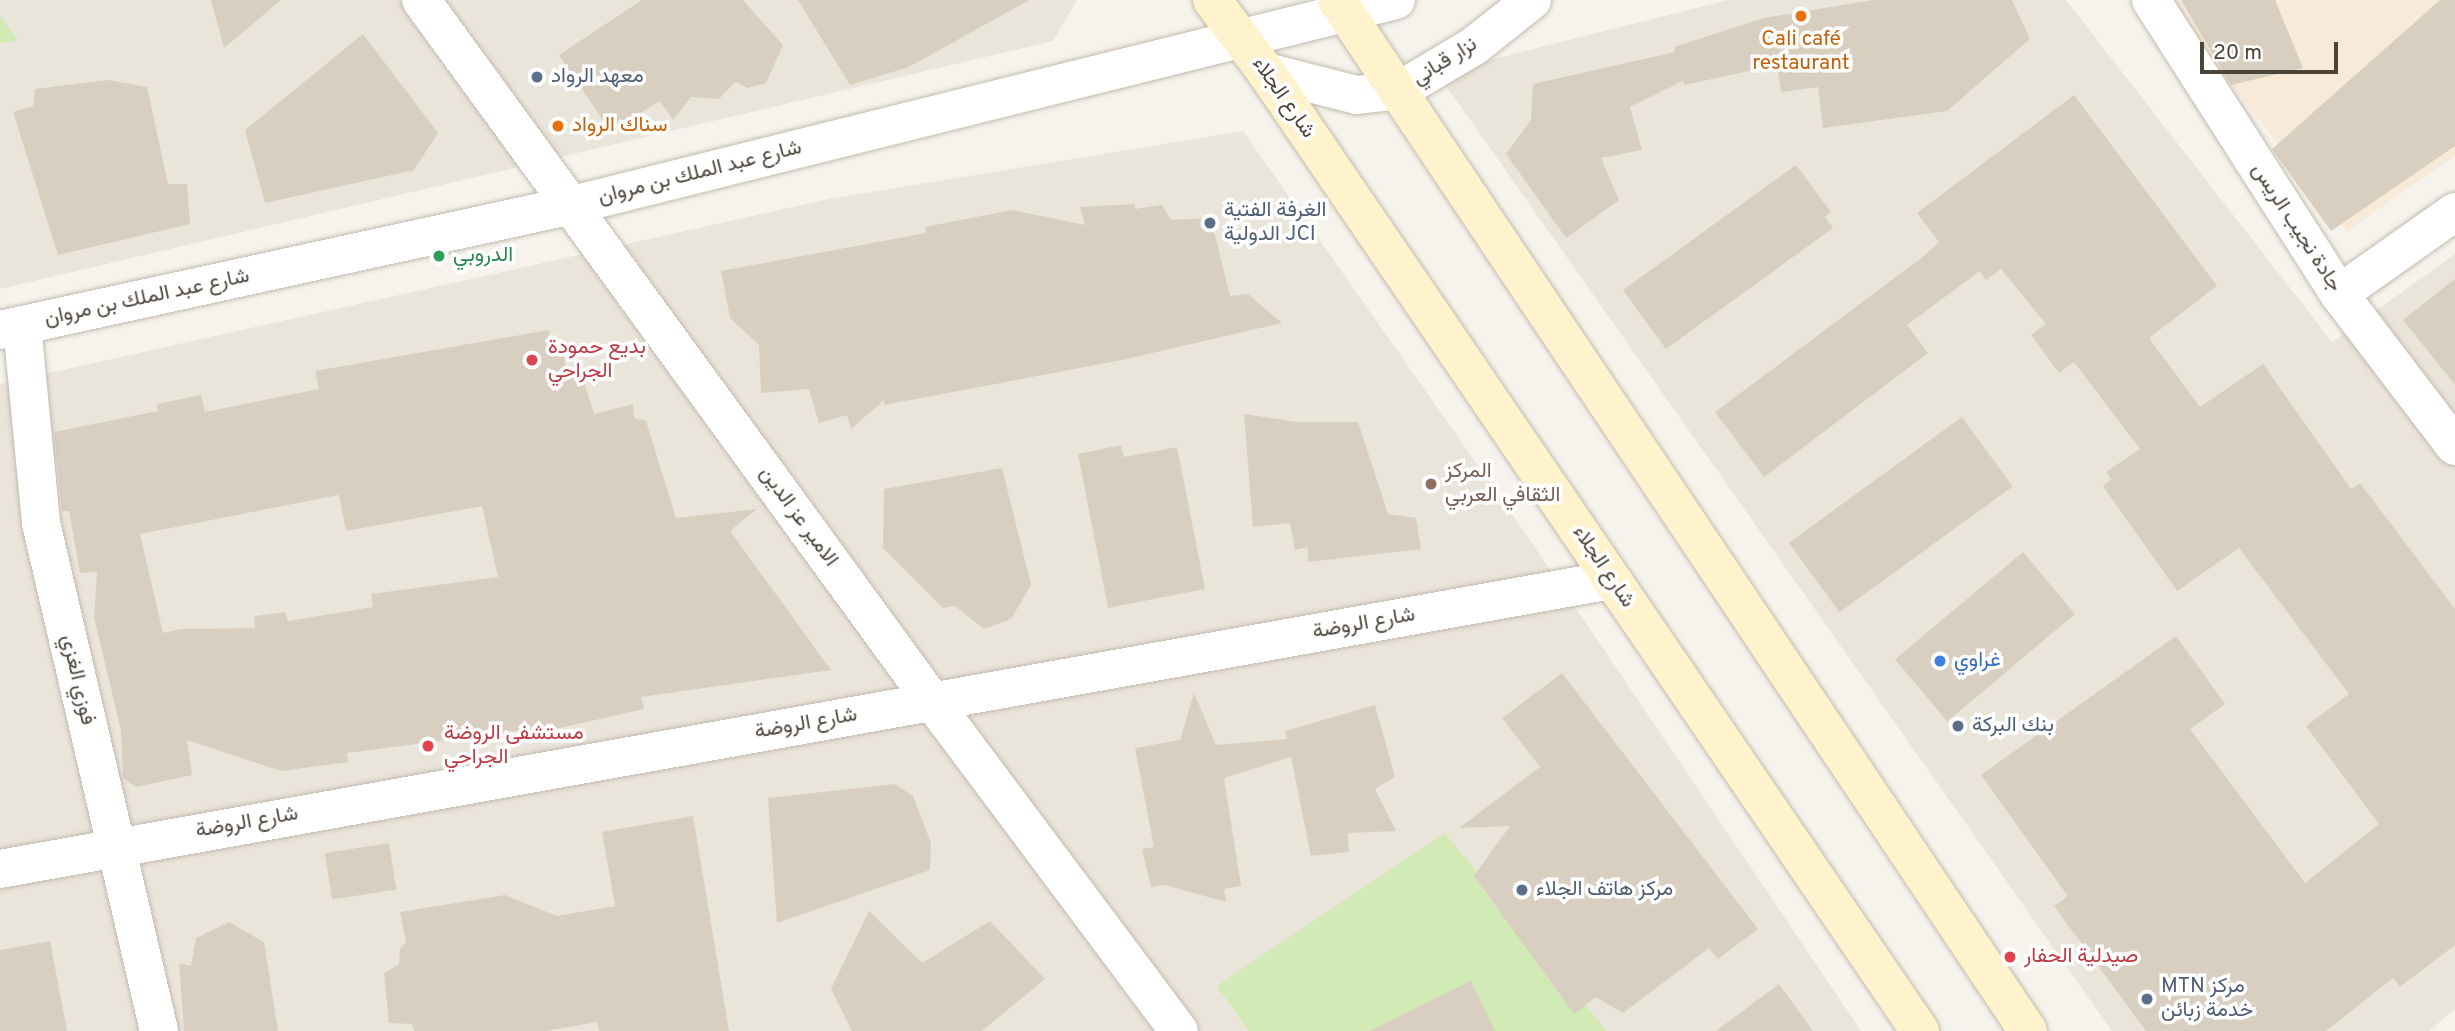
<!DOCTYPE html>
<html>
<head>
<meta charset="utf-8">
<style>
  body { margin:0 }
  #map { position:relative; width:2455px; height:1031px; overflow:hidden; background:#f6f3ec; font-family:Overpass,Vazirmatn,sans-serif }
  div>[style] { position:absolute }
  .residential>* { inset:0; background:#eae5da }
  .commercial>* { inset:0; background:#f7ead8 }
  .green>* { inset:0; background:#d2eab5 }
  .building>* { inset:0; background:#d8cfc1; transform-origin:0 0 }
  .roads { filter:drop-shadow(0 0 2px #c2bbae) drop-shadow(0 0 2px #c2bbae) }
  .minor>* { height:38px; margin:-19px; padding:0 19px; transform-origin:19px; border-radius:19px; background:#fff }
  .tertiary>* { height:38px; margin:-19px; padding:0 19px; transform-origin:19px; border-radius:19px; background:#fff }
  .secondary>* { height:38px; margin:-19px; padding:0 19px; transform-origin:19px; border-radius:19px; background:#fff3cd }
  .dots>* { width:19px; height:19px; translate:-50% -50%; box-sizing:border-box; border:4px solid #fff; border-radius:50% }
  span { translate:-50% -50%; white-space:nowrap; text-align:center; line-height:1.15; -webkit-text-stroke:7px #fff; paint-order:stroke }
  .food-label { font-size:21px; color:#c56008 }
  .left { translate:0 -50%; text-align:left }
  .street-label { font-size:21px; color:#4b4439 }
  .service-label { font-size:21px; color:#4e5e75 }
  .leisure-label { font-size:21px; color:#27864d }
  .health-label { font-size:21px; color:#be3a42 }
  .education-label { font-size:21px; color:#785e54 }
  .shop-label { font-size:21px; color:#366cbe }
  .scale { position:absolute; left:2200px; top:42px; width:138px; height:32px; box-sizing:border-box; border:4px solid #4b4439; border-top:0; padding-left:9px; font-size:21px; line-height:24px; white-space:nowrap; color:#4b4439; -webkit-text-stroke:5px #fff; paint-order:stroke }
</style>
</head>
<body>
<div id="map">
  <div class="residential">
    <i style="clip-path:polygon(0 0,1077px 0,1053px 41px,0 289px)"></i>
    <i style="clip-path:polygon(1728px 0,2066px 0,2332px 342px,2455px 254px,2455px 1009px,2429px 1031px,2112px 1031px,1437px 73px)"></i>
    <i style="clip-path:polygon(1243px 131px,1526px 534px,1861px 1031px,0 1031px,0 384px,829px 199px)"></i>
  </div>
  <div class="commercial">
    <i style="clip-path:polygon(2164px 0,2455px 0,2455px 156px,2347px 231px)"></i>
  </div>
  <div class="green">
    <i style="clip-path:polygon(0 16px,18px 40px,0 43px)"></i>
    <i style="clip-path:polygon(1445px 833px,1607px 1031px,1249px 1031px,1217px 986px)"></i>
  </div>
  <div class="building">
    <i style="clip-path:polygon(211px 0,281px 0,224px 48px)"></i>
    <i style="clip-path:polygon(642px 0,743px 0,783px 45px,766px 83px,748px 88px,735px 82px,719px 99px,691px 97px,673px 120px,660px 101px,610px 131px,559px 55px)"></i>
    <i style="clip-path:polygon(798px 0,1029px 0,909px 67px,850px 85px)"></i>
    <i style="clip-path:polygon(1873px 0,2012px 0,2030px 39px,1947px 111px,1823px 128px,1818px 87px,1781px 92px,1777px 65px,1684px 85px,1683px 81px,1630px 107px,1642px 150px,1601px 158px,1619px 200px,1566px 238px,1506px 154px,1531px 120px,1533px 84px,1675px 52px,1674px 47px,1764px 18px)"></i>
    <i style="clip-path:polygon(2181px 0,2275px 0,2303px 68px,2231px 85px)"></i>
    <i style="clip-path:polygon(2440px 0,2455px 0,2455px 146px,2331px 231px,2272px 149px)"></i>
    <i style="clip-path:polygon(363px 34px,438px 133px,414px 170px,265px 203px,245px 130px)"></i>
    <i style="clip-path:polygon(108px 80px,147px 87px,168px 184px,187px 184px,190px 224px,58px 255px,13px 112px,33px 106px,35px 89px)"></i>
    <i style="clip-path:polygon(2074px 95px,2217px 286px,2149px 338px,2200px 407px,2263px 364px,2351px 489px,2360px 483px,2455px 609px,2455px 945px,2400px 987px,2393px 978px,2326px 1031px,2146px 1031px,2054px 906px,2068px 896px,1981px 775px,2176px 636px,2225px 704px,2190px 729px,2305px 883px,2379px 824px,2306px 726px,2349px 694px,2239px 548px,2177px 591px,2103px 486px,2111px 479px,2106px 472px,2140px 449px,2074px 362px,2059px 373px,2031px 335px,2046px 324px,2001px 269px,1986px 280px,1980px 271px,1907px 325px,1928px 353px,1764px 477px,1715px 412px,1924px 256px,1939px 242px,1917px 213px)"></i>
    <i style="clip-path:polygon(1796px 165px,1831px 212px,1825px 217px,1833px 228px,1666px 349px,1623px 290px)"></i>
    <i style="clip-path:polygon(1135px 204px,1135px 209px,1162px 205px,1171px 220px,1205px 218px,1215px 235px,1230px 296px,1248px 294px,1282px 323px,1122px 360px,884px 405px,884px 400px,851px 429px,847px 415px,819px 423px,809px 389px,761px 393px,759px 345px,730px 318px,721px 271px,926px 233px,925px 227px,1012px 210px,1085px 225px,1080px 207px)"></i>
    <i style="clip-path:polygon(2455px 279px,2455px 385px,2403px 320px)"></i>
    <i style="clip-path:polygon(evenodd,549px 330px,550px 348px,563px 348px,566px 372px,580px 369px,594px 414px,633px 404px,634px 418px,646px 421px,676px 518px,757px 509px,730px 531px,831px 670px,641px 697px,644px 709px,533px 734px,532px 729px,347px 753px,348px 762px,281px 771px,187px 740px,192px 775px,136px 787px,123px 778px,121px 731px,94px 617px,97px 572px,80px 573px,69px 511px,62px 511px,54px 432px,158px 411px,157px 404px,201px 395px,205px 412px,319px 389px,315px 371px,549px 330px,339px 495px,346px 531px,482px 506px,498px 577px,371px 594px,373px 607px,288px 621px,285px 612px,254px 616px,255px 628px,180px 629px,163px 633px,140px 534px,339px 495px)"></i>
    <i style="clip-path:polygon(1244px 414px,1297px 422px,1358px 422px,1388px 514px,1416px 518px,1421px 549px,1308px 562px,1308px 547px,1295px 550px,1290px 523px,1253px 527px)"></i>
    <i style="left:1962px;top:417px;width:86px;height:214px;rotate:54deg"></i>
    <i style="clip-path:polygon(1121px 445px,1124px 457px,1177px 447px,1205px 589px,1108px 608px,1078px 454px)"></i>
    <i style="clip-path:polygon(1002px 468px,1031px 585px,1011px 619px,984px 629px,955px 606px,943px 608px,883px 548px,884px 489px)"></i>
    <i style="left:2023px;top:552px;width:81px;height:167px;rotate:50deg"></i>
    <i style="clip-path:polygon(1562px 673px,1758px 929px,1718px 959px,1709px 948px,1623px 1013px,1596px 997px,1574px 1014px,1474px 876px,1510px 826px,1459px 828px,1540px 767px,1502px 718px)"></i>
    <i style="clip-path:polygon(1194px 693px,1216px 745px,1287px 739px,1285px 731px,1375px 705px,1395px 777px,1375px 789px,1396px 831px,1348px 833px,1349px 852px,1311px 856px,1291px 757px,1224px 778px,1241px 886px,1224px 889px,1226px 902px,1165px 885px,1151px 887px,1142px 849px,1154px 847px,1135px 748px,1180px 740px)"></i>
    <i style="clip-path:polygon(895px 784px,913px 796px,931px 843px,930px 870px,777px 923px,768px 798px)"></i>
    <i style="clip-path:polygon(693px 816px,729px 1031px,599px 1031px,597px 1022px,546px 1031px,414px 1031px,412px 1024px,389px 1023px,384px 973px,399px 964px,400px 949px,406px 942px,400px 912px,505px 895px,557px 916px,615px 906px,602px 832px)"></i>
    <i style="left:389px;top:843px;width:47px;height:65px;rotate:81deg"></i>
    <i style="clip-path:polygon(869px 911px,922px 963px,990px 921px,1045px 979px,982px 1031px,852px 1031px,831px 989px)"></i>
    <i style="clip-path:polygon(229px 922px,264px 942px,278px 1031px,184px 1031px,179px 963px,191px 966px,196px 938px)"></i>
    <i style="clip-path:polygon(50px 941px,67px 1031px,0 1031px,0 950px)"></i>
    <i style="clip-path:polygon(1471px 981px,1495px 1031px,1370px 1031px)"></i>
    <i style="clip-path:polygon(1779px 984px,1813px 1031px,1716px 1031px)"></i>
  </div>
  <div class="roads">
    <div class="minor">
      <i style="left:421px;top:0;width:867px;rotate:53.91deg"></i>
      <i style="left:932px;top:701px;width:412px;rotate:53.2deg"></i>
      <i style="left:2151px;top:0;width:349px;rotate:57.4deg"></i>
      <i style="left:2339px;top:294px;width:191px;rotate:52.7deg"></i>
      <i style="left:2339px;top:294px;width:142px;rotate:-35.3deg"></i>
      <i style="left:22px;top:325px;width:199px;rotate:84.5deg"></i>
      <i style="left:41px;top:523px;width:522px;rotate:76.92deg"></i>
      <i style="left:0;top:869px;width:1637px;rotate:-10.17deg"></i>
    </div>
    <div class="tertiary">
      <i style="left:1266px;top:72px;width:94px;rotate:14.2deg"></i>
      <i style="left:1357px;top:95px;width:43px;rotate:-6.6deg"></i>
      <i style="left:1400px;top:90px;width:86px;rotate:-30.7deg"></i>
      <i style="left:1474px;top:46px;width:74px;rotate:-38.4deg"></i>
      <i style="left:0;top:330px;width:586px;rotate:-12.31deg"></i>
      <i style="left:573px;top:205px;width:848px;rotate:-13.99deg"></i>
    </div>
    <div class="secondary">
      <i style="left:1212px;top:0;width:90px;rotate:53.1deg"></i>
      <i style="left:1266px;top:72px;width:1161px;rotate:55.71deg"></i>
      <i style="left:1337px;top:0;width:1241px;rotate:56.17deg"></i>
    </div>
  </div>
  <div class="dots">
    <i style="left:1801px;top:16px;background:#e8710a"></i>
    <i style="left:537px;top:77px;background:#5c6f8a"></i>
    <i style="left:558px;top:126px;background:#e8710a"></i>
    <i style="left:1210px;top:223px;background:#5c6f8a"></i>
    <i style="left:439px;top:256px;background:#2e9e5b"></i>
    <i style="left:532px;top:360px;background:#e0444e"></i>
    <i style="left:1431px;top:484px;background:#8d6e63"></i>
    <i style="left:1940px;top:661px;background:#3f7fe0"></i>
    <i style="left:1958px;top:726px;background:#5c6f8a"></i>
    <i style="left:428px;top:746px;background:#e0444e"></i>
    <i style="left:1522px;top:890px;background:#5c6f8a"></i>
    <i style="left:2010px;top:957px;background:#e0444e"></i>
    <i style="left:2147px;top:999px;background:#5c6f8a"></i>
  </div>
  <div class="food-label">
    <span style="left:1801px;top:52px">Cali café<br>restaurant</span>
    <span class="left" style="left:572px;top:126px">سناك الرواد</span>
  </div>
  <div class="street-label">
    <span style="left:1445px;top:62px;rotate:-32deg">نزار قباني</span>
    <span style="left:1283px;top:98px;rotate:55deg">شارع الجلاء</span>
    <span style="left:700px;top:173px;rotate:-14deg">شارع عبد الملك بن مروان</span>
    <span style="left:2296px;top:228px;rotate:57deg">جادة نجيب الريس</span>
    <span style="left:147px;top:298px;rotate:-12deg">شارع عبد الملك بن مروان</span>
    <span style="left:798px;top:517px;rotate:54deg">الامير عز الدين</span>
    <span style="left:1603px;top:567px;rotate:56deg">شارع الجلاء</span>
    <span style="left:1364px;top:624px;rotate:-10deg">شارع الروضة</span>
    <span style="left:77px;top:680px;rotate:77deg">فوزي الغزي</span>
    <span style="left:806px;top:724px;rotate:-10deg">شارع الروضة</span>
    <span style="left:247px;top:823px;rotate:-10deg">شارع الروضة</span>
  </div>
  <div class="service-label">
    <span class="left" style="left:551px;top:77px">معهد الرواد</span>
    <span class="left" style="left:1224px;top:223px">الغرفة الفتية<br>الدولية JCI</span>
    <span class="left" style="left:1972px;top:726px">بنك البركة</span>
    <span class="left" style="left:1536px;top:890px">مركز هاتف الجلاء</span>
    <span class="left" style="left:2161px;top:999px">MTN مركز<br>خدمة زبائن</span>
  </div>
  <div class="leisure-label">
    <span class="left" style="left:453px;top:256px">الدروبي</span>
  </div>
  <div class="health-label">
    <span class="left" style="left:548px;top:360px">بديع حمودة<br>الجراحي</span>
    <span class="left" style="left:444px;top:746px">مستشفى الروضة<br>الجراحي</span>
    <span class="left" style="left:2024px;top:957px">صيدلية الحفار</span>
  </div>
  <div class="education-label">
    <span class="left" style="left:1445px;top:484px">المركز<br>الثقافي العربي</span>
  </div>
  <div class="shop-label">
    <span class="left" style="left:1954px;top:661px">غراوي</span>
  </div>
  <div class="scale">20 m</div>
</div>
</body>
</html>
